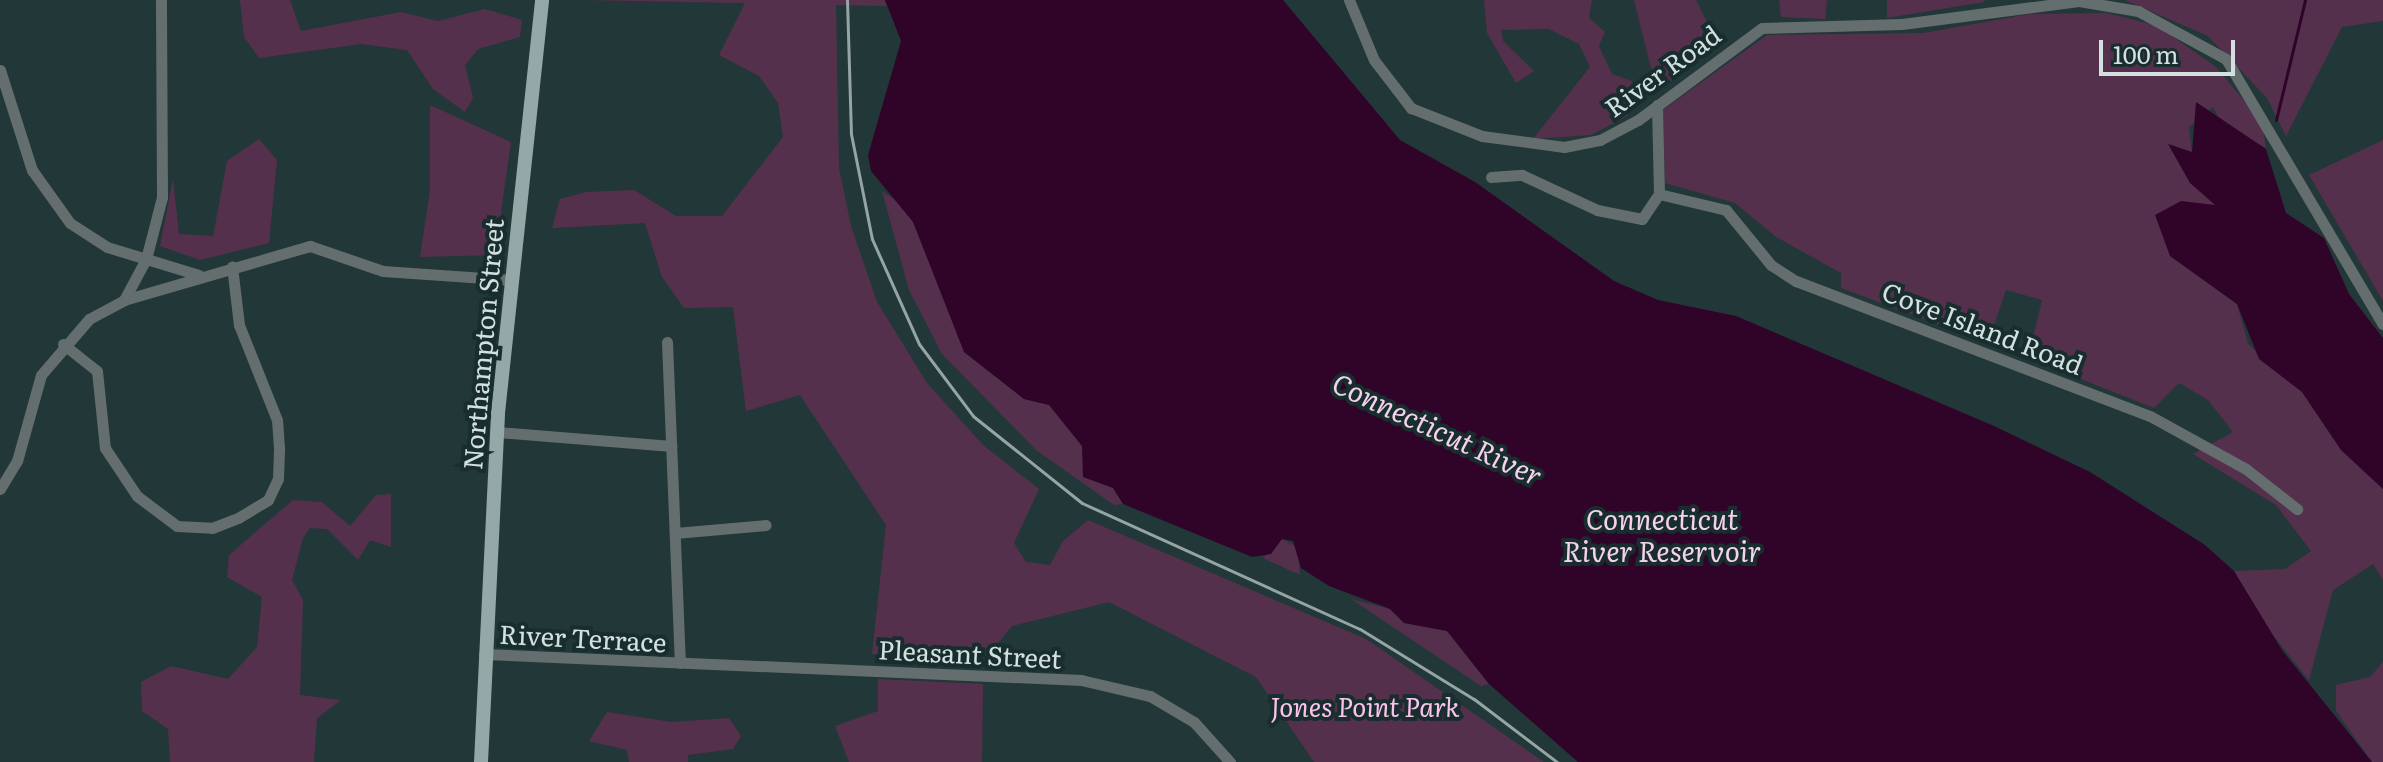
<!DOCTYPE html>
<html>
<head>
<meta charset="utf-8">
<style>
  body { margin:0 }
  #map { position:relative; width:2383px; height:762px; overflow:hidden; background:#223737; font-family:Literata,serif }
  div>[style] { position:absolute }
  .green>* { inset:0; background:#55304d }
  .water>* { inset:0; background:#300429 }
  .stream>* { height:3px; margin:-1.5px; padding:0 1.5px; transform-origin:1.5px; border-radius:1.5px; background:#300429 }
  .minor>* { height:11px; margin:-5.5px; padding:0 5.5px; transform-origin:5.5px; border-radius:5.5px; background:#646e6e }
  .major>* { height:14px; margin:-7px; padding:0 7px; transform-origin:7px; border-radius:7px; background:#94a8a8 }
  .rail>* { height:3px; margin:-1.5px; padding:0 1.5px; transform-origin:1.5px; border-radius:1.5px; background:#95a4a4 }
  span { translate:-50% -50%; white-space:nowrap; text-align:center; line-height:1.15; -webkit-text-stroke:8px #182d2d; paint-order:stroke }
  .street-label { font-size:26px; color:#d4e0e0 }
  .park-label { font-size:26px; color:#fac3ec; font-style:italic }
  .water-label { font-size:28px; color:#f6d1ec; font-style:italic }
  .scale { position:absolute; left:2099px; top:40px; width:136px; height:36px; box-sizing:border-box; border:4px solid #d4e0e0; border-top:0; padding-left:10px; font-size:24px; line-height:28px; white-space:nowrap; color:#d4e0e0; -webkit-text-stroke:6px #182d2d; paint-order:stroke }
</style>
</head>
<body>
<div id="map">
  <div class="green">
    <i style="clip-path:polygon(240px 0,290px 0,301px 31px,401px 12px,438px 21px,485px 9px,522px 20px,520px 37px,478px 49px,465px 65px,473px 98px,465px 112px,433px 89px,407px 50px,361px 44px,259px 58px,244px 37px)"></i>
    <i style="clip-path:polygon(579px 0,885px 0,887px 6px,836px 5px,839px 168px,851px 226px,877px 302px,927px 383px,983px 445px,1039px 489px,1014px 543px,1026px 562px,1050px 565px,1063px 541px,1088px 520px,1366px 639px,1544px 762px,1314px 762px,1256px 677px,1109px 602px,1012px 626px,984px 660px,872px 654px,886px 525px,800px 395px,746px 411px,733px 307px,684px 308px,662px 277px,645px 223px,552px 228px,560px 199px,586px 192px,634px 190px,676px 216px,722px 216px,783px 137px,778px 103px,759px 76px,719px 55px,745px 3px)"></i>
    <i style="clip-path:polygon(1484px 0,1592px 0,1589px 18px,1605px 32px,1599px 46px,1612px 74px,1632px 81px,1627px 116px,1591px 135px,1533px 139px,1590px 67px,1579px 44px,1549px 29px,1501px 30px,1503px 41px,1534px 71px,1516px 83px,1487px 33px)"></i>
    <i style="clip-path:polygon(1634px 0,1696px 0,1717px 42px,1657px 92px)"></i>
    <i style="clip-path:polygon(1779px 0,1827px 0,1825px 19px,1781px 17px)"></i>
    <i style="clip-path:polygon(1887px 0,1984px 0,1984px 2px,1887px 18px)"></i>
    <i style="clip-path:polygon(2125px 0,2383px 0,2383px 21px,2342px 27px,2286px 136px,2267px 98px,2208px 36px)"></i>
    <i style="clip-path:polygon(2107px 13px,2158px 26px,2216px 67px,2262px 122px,2266px 148px,2222px 124px,2213px 107px,2189px 127px,2192px 153px,2170px 144px,2217px 206px,2170px 256px,2237px 304px,2248px 344px,2302px 392px,2341px 450px,2383px 489px,2383px 580px,2373px 564px,2333px 590px,2309px 680px,2263px 623px,2234px 571px,2285px 569px,2311px 551px,2276px 505px,2193px 454px,2233px 432px,2208px 400px,2179px 383px,2154px 408px,2028px 358px,2042px 300px,2006px 290px,1988px 343px,1841px 288px,1841px 273px,1776px 237px,1735px 203px,1665px 183px,1663px 110px,1767px 35px,1923px 33px,2030px 14px)"></i>
    <i style="clip-path:polygon(430px 105px,511px 142px,495px 255px,420px 257px,430px 190px)"></i>
    <i style="clip-path:polygon(259px 139px,277px 160px,269px 243px,200px 260px,160px 246px,173px 179px,179px 234px,213px 236px,227px 161px)"></i>
    <i style="clip-path:polygon(2383px 140px,2383px 301px,2309px 175px)"></i>
    <i style="clip-path:polygon(882px 191px,904px 206px,930px 254px,964px 352px,1024px 399px,1049px 405px,1082px 446px,1084px 477px,1113px 488px,1123px 504px,1114px 505px,1036px 450px,942px 354px,909px 290px)"></i>
    <i style="clip-path:polygon(391px 494px,391px 547px,370px 540px,358px 560px,327px 529px,310px 528px,303px 538px,292px 580px,303px 600px,300px 695px,341px 700px,317px 718px,314px 762px,170px 762px,168px 729px,142px 711px,141px 682px,171px 666px,228px 679px,257px 647px,262px 597px,227px 577px,229px 555px,293px 500px,322px 502px,350px 526px,376px 495px)"></i>
    <i style="clip-path:polygon(1282px 539px,1297px 547px,1300px 575px,1263px 558px)"></i>
    <i style="clip-path:polygon(1351px 599px,1390px 609px,1404px 623px,1447px 631px,1489px 684px,1481px 686px)"></i>
    <i style="clip-path:polygon(2383px 662px,2383px 762px,2372px 762px,2336px 711px,2336px 685px,2370px 677px)"></i>
    <i style="clip-path:polygon(878px 679px,983px 684px,982px 762px,849px 762px,835px 726px,878px 711px)"></i>
    <i style="clip-path:polygon(607px 712px,672px 722px,729px 718px,741px 736px,733px 749px,688px 755px,688px 762px,629px 762px,627px 750px,589px 741px)"></i>
  </div>
  <div class="water">
    <i style="clip-path:polygon(885px 0,1283px 0,1400px 140px,1475px 182px,1614px 281px,1658px 300px,1736px 316px,1994px 426px,2090px 472px,2205px 545px,2234px 571px,2282px 650px,2372px 762px,1578px 762px,1489px 684px,1447px 631px,1404px 623px,1390px 609px,1329px 586px,1301px 568px,1293px 541px,1282px 539px,1271px 554px,1252px 557px,1123px 504px,1113px 488px,1083px 477px,1082px 446px,1049px 405px,1024px 399px,964px 352px,913px 222px,871px 171px,868px 155px,901px 41px)"></i>
    <i style="clip-path:polygon(2196px 102px,2266px 149px,2286px 213px,2324px 238px,2349px 294px,2383px 338px,2383px 489px,2341px 450px,2302px 392px,2259px 359px,2237px 304px,2170px 256px,2155px 215px,2181px 201px,2215px 205px,2190px 183px,2168px 144px,2192px 152px)"></i>
  </div>
  <div class="stream">
    <i style="left:2276px;top:120px;width:123px;rotate:-76.4deg"></i>
  </div>
  <div class="minor">
    <i style="left:1349px;top:0;width:65px;rotate:67.4deg"></i>
    <i style="left:1374px;top:60px;width:61px;rotate:52.4deg"></i>
    <i style="left:1411px;top:108px;width:76px;rotate:21.5deg"></i>
    <i style="left:1482px;top:136px;width:83px;rotate:7.6deg"></i>
    <i style="left:1564px;top:147px;width:37px;rotate:-11deg"></i>
    <i style="left:1600px;top:140px;width:43px;rotate:-27.8deg"></i>
    <i style="left:1638px;top:120px;width:154px;rotate:-36.6deg"></i>
    <i style="left:1762px;top:28px;width:140px;rotate:-1.6deg"></i>
    <i style="left:1902px;top:24px;width:178px;rotate:-7.4deg"></i>
    <i style="left:2079px;top:1px;width:60px;rotate:9.6deg"></i>
    <i style="left:2138px;top:11px;width:100px;rotate:28.6deg"></i>
    <i style="left:2226px;top:59px;width:308px;rotate:59.4deg"></i>
    <i style="left:0;top:70px;width:105px;rotate:72.3deg"></i>
    <i style="left:32px;top:170px;width:65px;rotate:54.4deg"></i>
    <i style="left:70px;top:223px;width:44px;rotate:33deg"></i>
    <i style="left:107px;top:247px;width:96px;rotate:16.9deg"></i>
    <i style="left:1491px;top:177px;width:31px;rotate:-4deg"></i>
    <i style="left:1522px;top:175px;width:83px;rotate:25deg"></i>
    <i style="left:1597px;top:210px;width:46px;rotate:11.3deg"></i>
    <i style="left:1642px;top:219px;width:30px;rotate:-56deg"></i>
    <i style="left:1659px;top:194px;width:89px;rotate:-91.3deg"></i>
    <i style="left:1659px;top:194px;width:69px;rotate:13.4deg"></i>
    <i style="left:1726px;top:210px;width:71px;rotate:50.7deg"></i>
    <i style="left:1771px;top:265px;width:30px;rotate:33deg"></i>
    <i style="left:1796px;top:281px;width:379px;rotate:20.9deg"></i>
    <i style="left:2150px;top:416px;width:110px;rotate:28.9deg"></i>
    <i style="left:2246px;top:469px;width:65px;rotate:38.1deg"></i>
    <i style="left:124px;top:300px;width:47px;rotate:-61.8deg"></i>
    <i style="left:146px;top:259px;width:64px;rotate:-75.5deg"></i>
    <i style="left:162px;top:197px;width:197px;rotate:-90.3deg"></i>
    <i style="left:667px;top:342px;width:321px;rotate:87.7deg"></i>
    <i style="left:63px;top:344px;width:43px;rotate:38.5deg"></i>
    <i style="left:97px;top:371px;width:77px;rotate:84.1deg"></i>
    <i style="left:105px;top:448px;width:58px;rotate:56.3deg"></i>
    <i style="left:137px;top:496px;width:50px;rotate:36.9deg"></i>
    <i style="left:177px;top:526px;width:35px;rotate:3deg"></i>
    <i style="left:212px;top:528px;width:28px;rotate:-21deg"></i>
    <i style="left:238px;top:518px;width:35px;rotate:-31deg"></i>
    <i style="left:268px;top:500px;width:23px;rotate:-65deg"></i>
    <i style="left:278px;top:479px;width:31px;rotate:-88deg"></i>
    <i style="left:279px;top:448px;width:28px;rotate:-94deg"></i>
    <i style="left:277px;top:420px;width:102px;rotate:-111.8deg"></i>
    <i style="left:239px;top:325px;width:59px;rotate:-96.8deg"></i>
    <i style="left:497px;top:432px;width:175px;rotate:4.6deg"></i>
    <i style="left:0;top:489px;width:33px;rotate:-59deg"></i>
    <i style="left:17px;top:461px;width:89px;rotate:-74.4deg"></i>
    <i style="left:41px;top:375px;width:74px;rotate:-49.4deg"></i>
    <i style="left:89px;top:319px;width:40px;rotate:-28deg"></i>
    <i style="left:124px;top:300px;width:194px;rotate:-16.2deg"></i>
    <i style="left:310px;top:246px;width:77px;rotate:18.9deg"></i>
    <i style="left:383px;top:271px;width:128px;rotate:4deg"></i>
    <i style="left:675px;top:533px;width:91px;rotate:-5deg"></i>
    <i style="left:484px;top:654px;width:598px;rotate:2.49deg"></i>
    <i style="left:1081px;top:680px;width:71px;rotate:13.1deg"></i>
    <i style="left:1150px;top:696px;width:51px;rotate:30.6deg"></i>
    <i style="left:1194px;top:722px;width:54px;rotate:48deg"></i>
  </div>
  <div class="major">
    <i style="left:481px;top:762px;width:349px;rotate:-87.2deg"></i>
    <i style="left:498px;top:413px;width:415px;rotate:-83.9deg"></i>
  </div>
  <div class="rail">
    <i style="left:847px;top:0;width:134px;rotate:88.3deg"></i>
    <i style="left:851px;top:134px;width:107px;rotate:78.7deg"></i>
    <i style="left:872px;top:239px;width:115px;rotate:65.9deg"></i>
    <i style="left:919px;top:344px;width:90px;rotate:53.1deg"></i>
    <i style="left:973px;top:416px;width:139px;rotate:38.6deg"></i>
    <i style="left:1082px;top:503px;width:305px;rotate:24.4deg"></i>
    <i style="left:1360px;top:629px;width:134px;rotate:31.6deg"></i>
    <i style="left:1474px;top:699px;width:104px;rotate:37.2deg"></i>
  </div>
  <div class="street-label">
    <span style="left:1662px;top:70px;rotate:-36deg">River Road</span>
    <span style="left:1983px;top:327px;rotate:21deg">Cove Island Road</span>
    <span style="left:482px;top:344px;rotate:-85deg">Northampton Street</span>
    <span style="left:583px;top:637px;rotate:3deg">River Terrace</span>
    <span style="left:970px;top:653px;rotate:3deg">Pleasant Street</span>
  </div>
  <div class="park-label">
    <span style="left:1365px;top:706px">Jones Point Park</span>
  </div>
  <div class="water-label">
    <span style="left:1438px;top:428px;rotate:25deg">Connecticut River</span>
    <span style="left:1662px;top:534px">Connecticut<br>River Reservoir</span>
  </div>
  <div class="scale">100 m</div>
</div>
</body>
</html>
